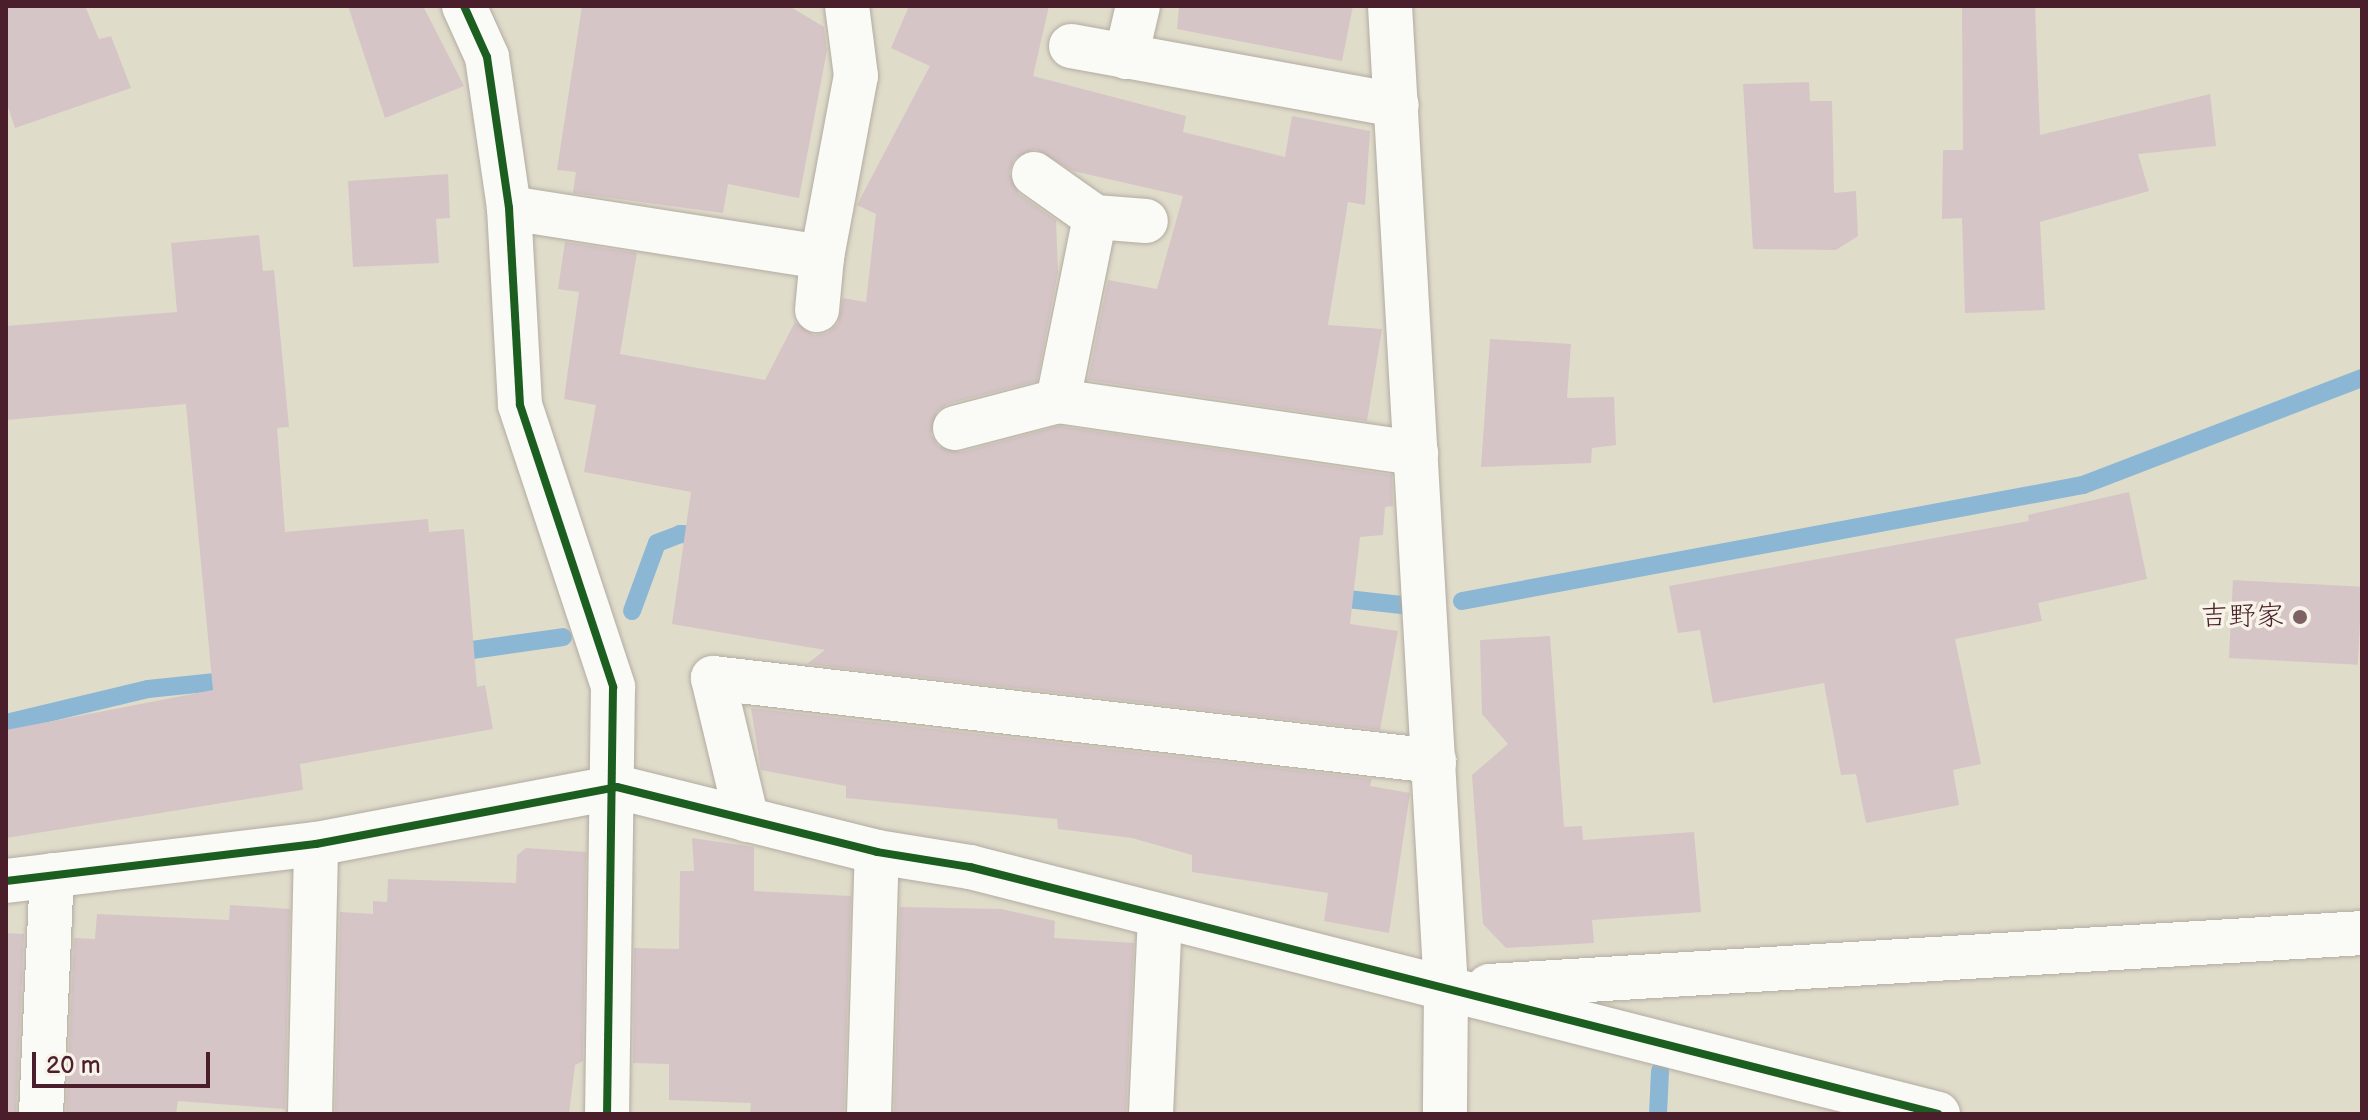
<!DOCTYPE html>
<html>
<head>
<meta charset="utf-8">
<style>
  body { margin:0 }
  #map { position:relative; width:2368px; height:1120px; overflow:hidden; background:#e0dcca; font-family:"Balsamiq Sans","Klee One",sans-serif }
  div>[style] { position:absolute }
  .stream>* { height:18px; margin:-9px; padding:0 9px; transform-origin:9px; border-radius:9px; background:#8bb7d5 }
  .building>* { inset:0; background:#d6c5c6; transform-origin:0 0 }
  .roads { filter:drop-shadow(0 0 2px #b3aca2) drop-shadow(0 0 2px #b3aca2) }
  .street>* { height:44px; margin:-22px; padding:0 22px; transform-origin:22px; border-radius:22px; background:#fafaf7 }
  .cycleway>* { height:8px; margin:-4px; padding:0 4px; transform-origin:4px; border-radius:4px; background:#1b5e20 }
  .dots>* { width:22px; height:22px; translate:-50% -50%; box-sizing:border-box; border:4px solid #f7f3e8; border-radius:50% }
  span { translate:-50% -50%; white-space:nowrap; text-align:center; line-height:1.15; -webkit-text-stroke:7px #f7f3e8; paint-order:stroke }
  .poi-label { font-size:28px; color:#4a1f2b }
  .right { translate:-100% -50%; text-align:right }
  .frame { position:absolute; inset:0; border:8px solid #4a1f2b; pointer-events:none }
  .scale { position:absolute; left:32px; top:1052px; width:178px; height:36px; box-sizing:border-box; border:4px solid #4a1f2b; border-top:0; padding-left:10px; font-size:24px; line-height:28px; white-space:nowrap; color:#4a1f2b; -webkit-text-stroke:6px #f7f3e8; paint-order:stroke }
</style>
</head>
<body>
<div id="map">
  <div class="stream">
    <i style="left:1329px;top:597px;width:73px;rotate:6.3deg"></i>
    <i style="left:1462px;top:601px;width:632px;rotate:-10.58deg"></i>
    <i style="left:2083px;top:485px;width:299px;rotate:-21deg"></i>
    <i style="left:632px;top:611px;width:72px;rotate:-69.8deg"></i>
    <i style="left:657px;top:543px;width:25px;rotate:-21deg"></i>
    <i style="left:680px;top:534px;width:27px;rotate:2deg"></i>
    <i style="left:451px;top:653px;width:113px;rotate:-8.1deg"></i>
    <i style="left:6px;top:723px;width:146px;rotate:-13.5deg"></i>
    <i style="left:148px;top:689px;width:87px;rotate:-5.9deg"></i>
    <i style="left:1658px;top:1114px;width:43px;rotate:-87.3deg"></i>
  </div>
  <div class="building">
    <i style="clip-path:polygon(6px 6px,85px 6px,99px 39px,111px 36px,131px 88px,15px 128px,6px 101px)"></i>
    <i style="clip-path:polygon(348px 6px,423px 6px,464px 86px,385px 118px)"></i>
    <i style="clip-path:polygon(582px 6px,789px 6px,824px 27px,827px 50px,799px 198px,728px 184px,723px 213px,573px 193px,576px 172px,557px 170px)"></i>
    <i style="clip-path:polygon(909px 6px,1049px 6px,1033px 76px,1186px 116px,1183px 132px,1285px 157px,1292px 116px,1370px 131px,1365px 205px,1348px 202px,1328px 325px,1382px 329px,1367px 421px,1088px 380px,1108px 280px,1157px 289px,1183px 196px,1073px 171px,1035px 149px,1014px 159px,1009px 173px,1019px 194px,1056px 220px,1058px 272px,1037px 381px,948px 404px,937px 411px,931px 434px,938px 446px,961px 452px,1059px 426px,1392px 475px,1393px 506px,1385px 507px,1383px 535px,1360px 537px,1350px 624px,1398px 631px,1380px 730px,807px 664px,825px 650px,672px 624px,691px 492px,584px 472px,596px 405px,564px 399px,579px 292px,558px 289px,565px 242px,637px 253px,620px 354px,765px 380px,795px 322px,814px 335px,827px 333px,838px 324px,843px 298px,866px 302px,876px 214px,857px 205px,930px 66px,891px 48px)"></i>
    <i style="clip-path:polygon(1179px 6px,1353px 6px,1342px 61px,1177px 29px)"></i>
    <i style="clip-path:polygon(1962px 6px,2035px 6px,2040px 135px,2210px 94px,2216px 146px,2138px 154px,2149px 191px,2040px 222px,2045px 310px,1965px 313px,1962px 218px,1942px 219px,1943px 150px,1963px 150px)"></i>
    <i style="clip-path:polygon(1809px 82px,1810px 101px,1832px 101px,1834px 193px,1856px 191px,1858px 236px,1836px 250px,1753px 249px,1743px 84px)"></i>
    <i style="clip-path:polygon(448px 174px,450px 218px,436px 219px,439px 263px,353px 267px,348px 181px)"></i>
    <i style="clip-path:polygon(259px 235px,263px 271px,274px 270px,289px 427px,277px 428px,285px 532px,428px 519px,429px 532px,464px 529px,477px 687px,485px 685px,493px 729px,300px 764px,303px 790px,6px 838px,6px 730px,213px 690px,186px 404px,6px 420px,6px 326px,177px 312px,171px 243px)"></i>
    <i style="clip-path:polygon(1490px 339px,1571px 344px,1567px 398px,1614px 397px,1616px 445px,1592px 448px,1591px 463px,1481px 467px)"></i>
    <i style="clip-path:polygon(2129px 492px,2147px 579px,2038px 603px,2042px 621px,1955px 639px,1981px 764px,1953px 770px,1959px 805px,1866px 823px,1856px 774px,1841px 775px,1824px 683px,1713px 703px,1700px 630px,1678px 633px,1669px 586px,2029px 521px,2028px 515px)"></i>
    <i style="left:2233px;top:580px;width:129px;height:78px;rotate:3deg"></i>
    <i style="clip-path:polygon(1550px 636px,1564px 827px,1582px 826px,1583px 840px,1694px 832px,1701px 912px,1592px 920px,1594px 943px,1506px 948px,1483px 924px,1472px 775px,1508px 744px,1482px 714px,1480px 640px)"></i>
    <i style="clip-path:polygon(751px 708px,1372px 779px,1370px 786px,1410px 793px,1389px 933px,1324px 921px,1328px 893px,1192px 872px,1192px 855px,1132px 838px,1058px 829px,1057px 819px,846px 798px,846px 786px,761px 770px)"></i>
    <i style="clip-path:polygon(692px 838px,754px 847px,754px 891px,851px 896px,844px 1114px,750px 1114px,751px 1103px,669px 1100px,669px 1064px,633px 1063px,634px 948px,679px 949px,680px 871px,694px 871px)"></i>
    <i style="clip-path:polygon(526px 848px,586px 852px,583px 1061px,575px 1065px,569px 1114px,335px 1113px,340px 912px,373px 914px,373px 901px,387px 902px,388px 879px,516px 883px,517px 855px)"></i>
    <i style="clip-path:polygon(230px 905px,290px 909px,285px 1109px,178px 1101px,176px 1114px,66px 1114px,74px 938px,95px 939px,97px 914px,229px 920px)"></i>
    <i style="clip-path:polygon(900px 907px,1001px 909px,1055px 921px,1054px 938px,1134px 943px,1126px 1114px,894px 1114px)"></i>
    <i style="clip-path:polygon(6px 933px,24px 934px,16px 1114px,6px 1114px)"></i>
  </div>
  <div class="roads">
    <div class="street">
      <i style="left:464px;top:6px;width:56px;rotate:65.7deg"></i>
      <i style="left:487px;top:57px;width:153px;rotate:81.7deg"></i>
      <i style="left:509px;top:208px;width:197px;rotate:86.8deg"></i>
      <i style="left:520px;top:405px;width:297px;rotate:71.7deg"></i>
      <i style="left:613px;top:687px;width:427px;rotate:90.8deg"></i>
      <i style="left:1390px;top:6px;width:985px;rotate:86.74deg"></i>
      <i style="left:1446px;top:989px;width:125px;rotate:90.5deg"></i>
      <i style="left:1071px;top:46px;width:331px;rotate:10.3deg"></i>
      <i style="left:1126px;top:57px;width:52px;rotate:-76.8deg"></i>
      <i style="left:1034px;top:174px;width:75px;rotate:35.2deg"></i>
      <i style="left:1095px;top:217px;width:188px;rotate:101.4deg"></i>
      <i style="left:509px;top:208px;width:317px;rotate:8.9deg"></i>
      <i style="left:822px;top:257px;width:184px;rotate:-79.4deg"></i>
      <i style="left:856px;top:76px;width:71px;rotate:-97.3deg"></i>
      <i style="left:1095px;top:217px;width:51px;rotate:4.5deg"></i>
      <i style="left:817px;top:310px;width:53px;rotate:-84.6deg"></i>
      <i style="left:955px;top:428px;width:106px;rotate:-14.7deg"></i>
      <i style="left:1058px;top:401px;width:362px;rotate:8.3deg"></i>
      <i style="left:747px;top:820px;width:146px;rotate:-103.5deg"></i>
      <i style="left:713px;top:678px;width:726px;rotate:6.57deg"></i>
      <i style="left:6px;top:881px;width:312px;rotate:-6.8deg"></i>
      <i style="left:316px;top:844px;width:306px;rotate:-10.7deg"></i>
      <i style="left:617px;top:787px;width:268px;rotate:14deg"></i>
      <i style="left:877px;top:852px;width:94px;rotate:9.2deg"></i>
      <i style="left:970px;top:867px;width:999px;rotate:14.31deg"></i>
      <i style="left:1489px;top:986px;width:875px;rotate:-3.47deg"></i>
      <i style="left:41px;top:1114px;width:239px;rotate:-87.4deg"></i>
      <i style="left:310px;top:1114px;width:270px;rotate:-88.7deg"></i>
      <i style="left:869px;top:1114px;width:262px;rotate:-88.3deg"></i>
      <i style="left:1151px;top:1114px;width:195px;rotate:-87.4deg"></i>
    </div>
  </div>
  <div class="cycleway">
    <i style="left:464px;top:6px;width:56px;rotate:65.7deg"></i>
    <i style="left:487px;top:57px;width:153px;rotate:81.7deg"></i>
    <i style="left:509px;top:208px;width:197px;rotate:86.8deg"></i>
    <i style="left:520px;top:405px;width:297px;rotate:71.7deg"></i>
    <i style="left:613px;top:687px;width:427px;rotate:90.8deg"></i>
    <i style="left:6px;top:881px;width:312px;rotate:-6.8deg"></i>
    <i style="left:316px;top:844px;width:306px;rotate:-10.7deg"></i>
    <i style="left:617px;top:787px;width:268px;rotate:14deg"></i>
    <i style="left:877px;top:852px;width:94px;rotate:9.2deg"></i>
    <i style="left:970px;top:867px;width:999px;rotate:14.31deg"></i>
  </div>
  <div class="dots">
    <i style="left:2300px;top:617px;background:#7e6163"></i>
  </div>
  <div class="poi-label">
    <span class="right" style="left:2284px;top:617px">吉野家</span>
  </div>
  <div class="frame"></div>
  <div class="scale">20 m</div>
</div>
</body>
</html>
